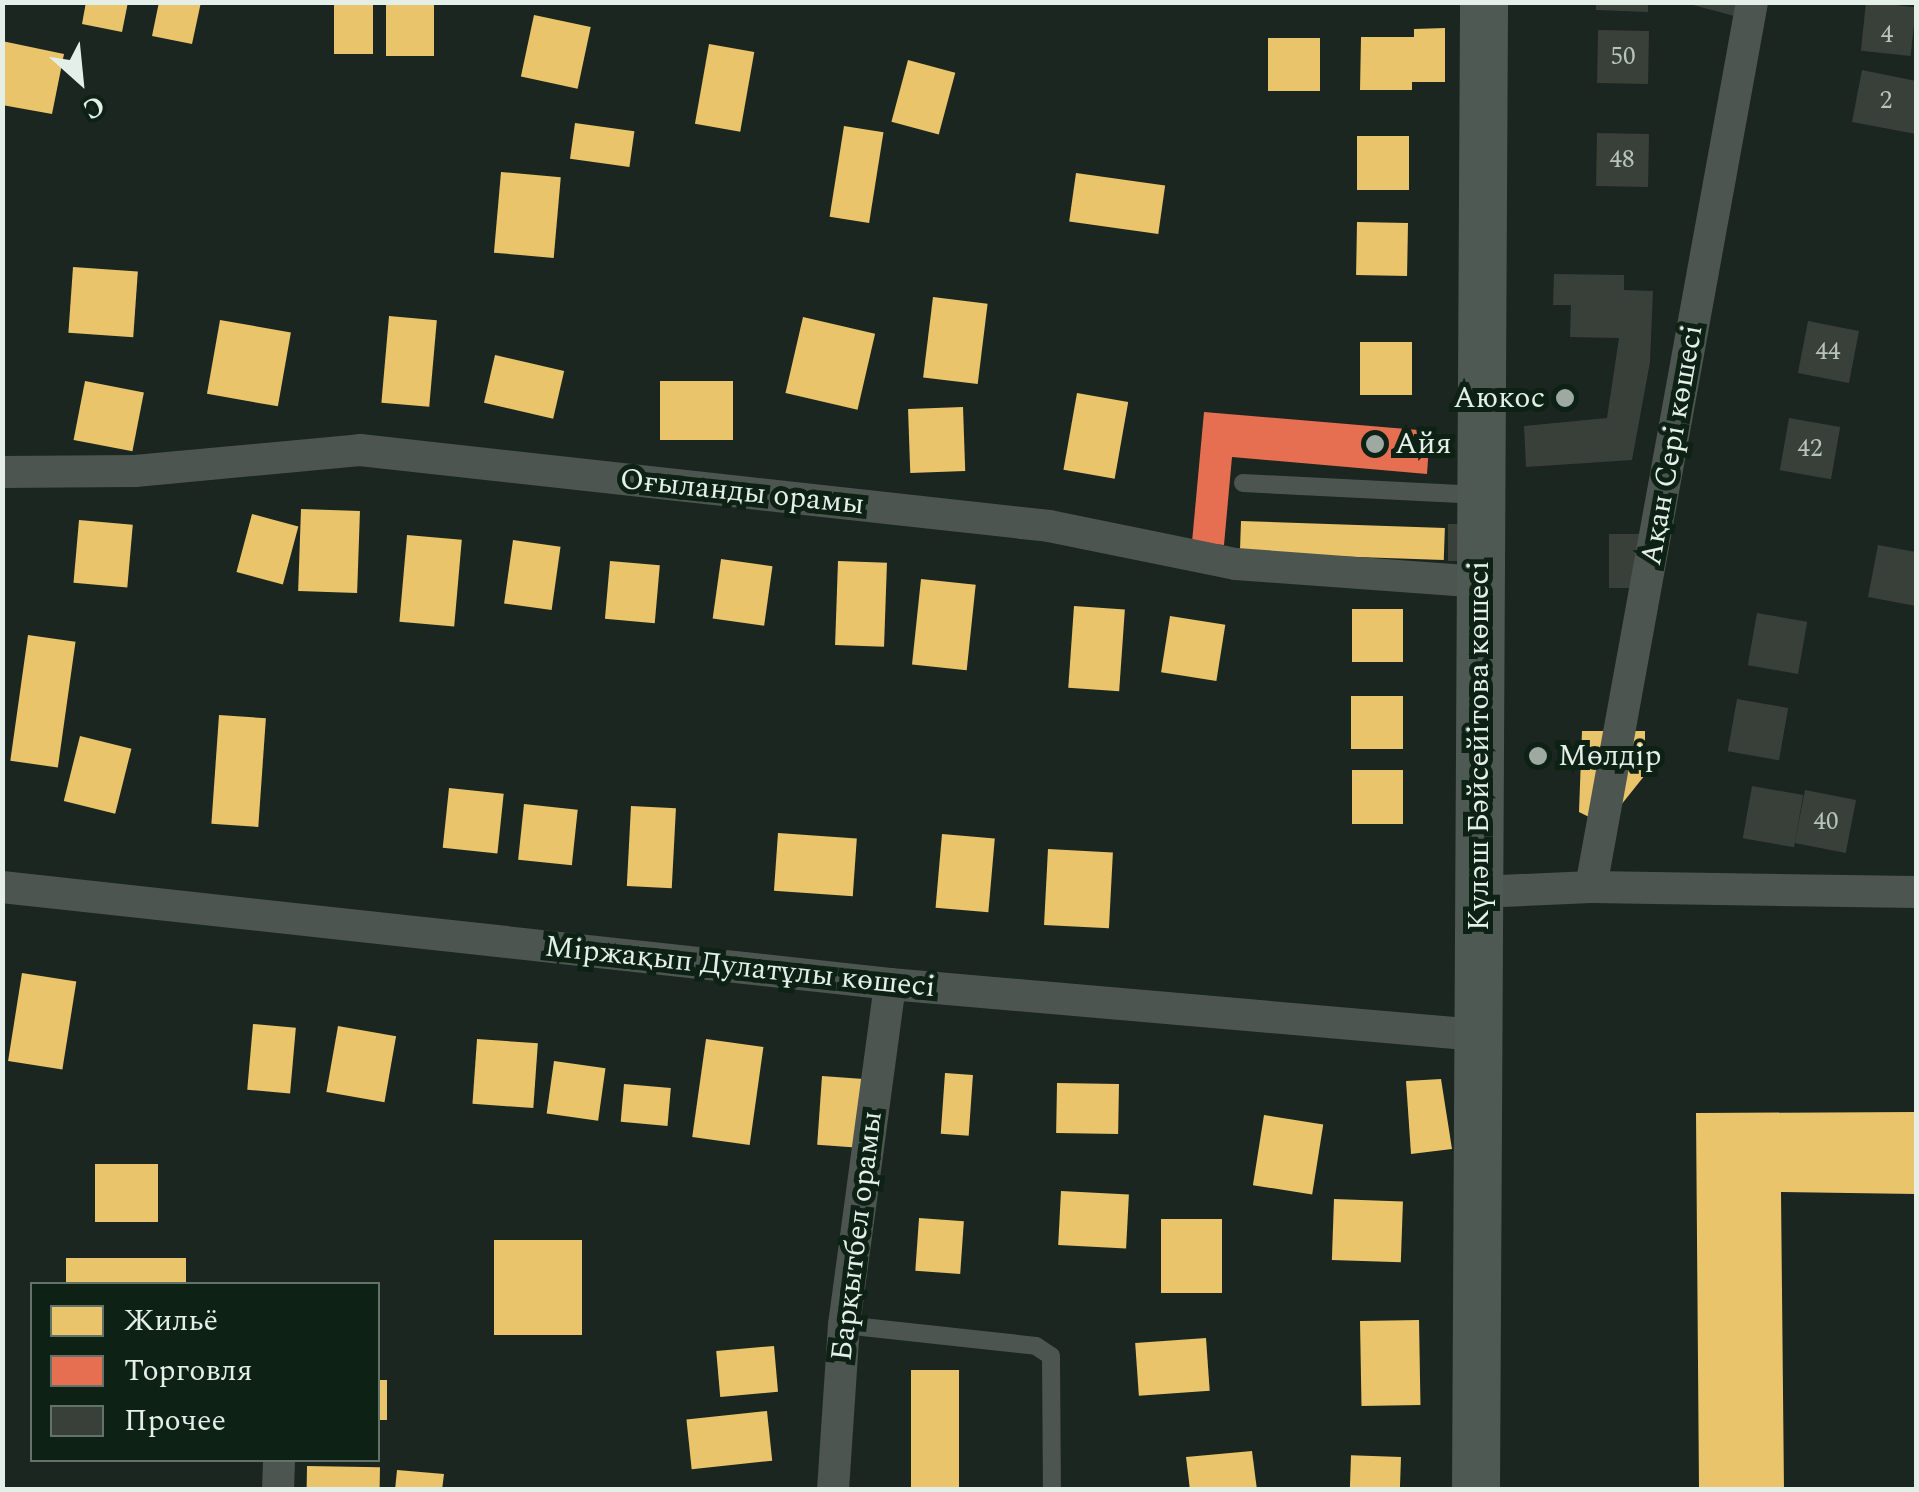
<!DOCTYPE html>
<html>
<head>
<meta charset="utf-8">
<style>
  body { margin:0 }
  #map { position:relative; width:1919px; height:1492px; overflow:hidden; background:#1a261f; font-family:Spectral,serif }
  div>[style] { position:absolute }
  .homes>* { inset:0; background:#e9c46a; transform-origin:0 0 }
  .shops>* { inset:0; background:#e76f51 }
  .building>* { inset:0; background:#394039; transform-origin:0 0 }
  .lane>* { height:18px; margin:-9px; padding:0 9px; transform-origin:9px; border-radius:9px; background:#4c5550 }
  .street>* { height:32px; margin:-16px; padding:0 16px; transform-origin:16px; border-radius:16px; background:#4c5550 }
  .secondary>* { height:48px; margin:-24px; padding:0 24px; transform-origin:24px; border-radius:24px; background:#4e5954 }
  .dots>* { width:28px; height:28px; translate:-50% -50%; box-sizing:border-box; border:5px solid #0d2115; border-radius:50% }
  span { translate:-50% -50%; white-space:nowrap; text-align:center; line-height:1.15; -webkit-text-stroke:10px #0d2115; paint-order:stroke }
  .number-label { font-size:25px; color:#b8c3bc }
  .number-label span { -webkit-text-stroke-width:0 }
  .poi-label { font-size:30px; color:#e3efe7 }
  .right { translate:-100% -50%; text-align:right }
  .left { translate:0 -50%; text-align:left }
  .street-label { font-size:30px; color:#e3efe7 }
  .frame { position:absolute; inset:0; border:5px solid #e3efe7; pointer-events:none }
  .legend { position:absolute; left:30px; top:1282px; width:350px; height:180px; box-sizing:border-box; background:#0d2115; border:2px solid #637369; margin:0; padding:12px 18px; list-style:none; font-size:30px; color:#e3efe7 }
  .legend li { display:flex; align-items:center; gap:20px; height:50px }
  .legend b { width:50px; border:2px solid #637369 }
  .north { position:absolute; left:30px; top:30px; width:100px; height:100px; -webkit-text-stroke:8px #0d2115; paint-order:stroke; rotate:153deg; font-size:28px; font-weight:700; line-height:40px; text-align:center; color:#e3efe7 }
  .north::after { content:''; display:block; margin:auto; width:35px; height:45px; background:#e3efe7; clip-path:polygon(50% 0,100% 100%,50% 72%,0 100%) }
</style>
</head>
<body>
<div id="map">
  <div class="homes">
    <i style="clip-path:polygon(86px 2px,128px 2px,122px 32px,82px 24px)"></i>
    <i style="clip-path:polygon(159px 2px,201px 2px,192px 44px,152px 36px)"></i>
    <i style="left:334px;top:2px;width:39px;height:52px"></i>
    <i style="left:386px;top:2px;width:48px;height:54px"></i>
    <i style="left:534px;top:15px;width:58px;height:63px;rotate:12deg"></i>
    <i style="clip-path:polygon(1445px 28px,1445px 82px,1412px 82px,1412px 90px,1360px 90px,1361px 37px,1414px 37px,1414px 29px)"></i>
    <i style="left:1268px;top:38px;width:52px;height:53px"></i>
    <i style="clip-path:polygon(2px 41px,64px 54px,52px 114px,2px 105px)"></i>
    <i style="left:709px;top:44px;width:46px;height:81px;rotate:10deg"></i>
    <i style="left:908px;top:60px;width:49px;height:64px;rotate:15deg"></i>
    <i style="left:575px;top:123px;width:60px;height:36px;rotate:8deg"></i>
    <i style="left:844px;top:126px;width:40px;height:92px;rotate:9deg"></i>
    <i style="left:1357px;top:136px;width:52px;height:54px"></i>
    <i style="left:501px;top:172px;width:60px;height:81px;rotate:5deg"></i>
    <i style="left:1076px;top:173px;width:90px;height:49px;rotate:8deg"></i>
    <i style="left:1357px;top:222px;width:51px;height:53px;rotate:1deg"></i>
    <i style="left:73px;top:267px;width:65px;height:66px;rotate:4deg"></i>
    <i style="left:933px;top:297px;width:55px;height:81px;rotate:7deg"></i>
    <i style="left:389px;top:316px;width:48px;height:87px;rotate:5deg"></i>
    <i style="left:803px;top:317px;width:74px;height:78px;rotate:13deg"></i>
    <i style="left:220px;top:320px;width:72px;height:75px;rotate:10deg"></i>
    <i style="left:1360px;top:342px;width:52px;height:53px"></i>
    <i style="left:495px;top:355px;width:71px;height:49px;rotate:13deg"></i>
    <i style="left:85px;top:381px;width:60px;height:60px;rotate:11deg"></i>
    <i style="left:660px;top:381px;width:73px;height:59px"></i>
    <i style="left:1077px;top:393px;width:52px;height:78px;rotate:10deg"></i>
    <i style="left:963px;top:407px;width:64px;height:55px;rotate:88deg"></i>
    <i style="left:301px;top:509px;width:59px;height:82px;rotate:2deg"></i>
    <i style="left:252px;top:514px;width:48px;height:60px;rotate:15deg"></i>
    <i style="left:79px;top:520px;width:54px;height:63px;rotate:5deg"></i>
    <i style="left:1241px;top:521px;width:204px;height:32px;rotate:2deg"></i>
    <i style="left:407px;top:535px;width:55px;height:87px;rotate:5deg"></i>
    <i style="left:513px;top:540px;width:48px;height:64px;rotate:8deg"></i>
    <i style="left:721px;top:559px;width:52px;height:60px;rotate:8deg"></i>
    <i style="left:610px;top:561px;width:50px;height:58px;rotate:5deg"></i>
    <i style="left:838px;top:561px;width:49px;height:84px;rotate:2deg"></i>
    <i style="left:921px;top:579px;width:55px;height:86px;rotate:6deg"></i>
    <i style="left:1074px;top:606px;width:51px;height:82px;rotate:4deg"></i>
    <i style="left:1352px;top:609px;width:51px;height:53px"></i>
    <i style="left:1170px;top:616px;width:56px;height:57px;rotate:9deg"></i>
    <i style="left:28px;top:635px;width:48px;height:127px;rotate:8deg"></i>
    <i style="left:1351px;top:696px;width:52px;height:53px"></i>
    <i style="left:219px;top:715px;width:47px;height:109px;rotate:4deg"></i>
    <i style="clip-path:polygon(1582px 731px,1645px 731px,1645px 775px,1605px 825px,1579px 812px)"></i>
    <i style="left:80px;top:736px;width:53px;height:67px;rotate:14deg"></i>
    <i style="left:1352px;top:770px;width:51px;height:54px"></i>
    <i style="left:449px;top:788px;width:55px;height:60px;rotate:6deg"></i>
    <i style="left:524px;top:804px;width:54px;height:56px;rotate:6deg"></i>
    <i style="left:631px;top:806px;width:45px;height:80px;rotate:3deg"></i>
    <i style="left:778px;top:833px;width:79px;height:58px;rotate:4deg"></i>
    <i style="left:942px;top:834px;width:53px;height:74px;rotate:5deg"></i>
    <i style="left:1048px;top:849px;width:65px;height:76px;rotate:3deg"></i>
    <i style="left:22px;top:973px;width:55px;height:89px;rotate:9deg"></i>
    <i style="left:253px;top:1024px;width:43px;height:66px;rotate:5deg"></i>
    <i style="left:338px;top:1026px;width:59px;height:67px;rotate:10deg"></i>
    <i style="left:477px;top:1039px;width:61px;height:65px;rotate:4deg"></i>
    <i style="left:706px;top:1039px;width:58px;height:99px;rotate:8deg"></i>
    <i style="left:554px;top:1061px;width:52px;height:53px;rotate:8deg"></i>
    <i style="left:945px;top:1073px;width:28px;height:61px;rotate:4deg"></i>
    <i style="left:822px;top:1076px;width:52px;height:69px;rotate:4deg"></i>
    <i style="clip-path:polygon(1441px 1079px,1452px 1149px,1411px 1154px,1406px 1081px)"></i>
    <i style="left:1057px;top:1083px;width:62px;height:50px;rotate:1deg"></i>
    <i style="left:624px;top:1084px;width:47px;height:38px;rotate:5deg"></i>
    <i style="clip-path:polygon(1916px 1112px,1916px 1194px,1781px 1192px,1784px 1490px,1699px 1490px,1696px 1113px)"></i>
    <i style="left:1264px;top:1115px;width:60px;height:71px;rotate:9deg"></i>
    <i style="left:95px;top:1164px;width:63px;height:58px"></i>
    <i style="left:1061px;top:1191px;width:68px;height:54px;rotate:3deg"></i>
    <i style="left:1334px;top:1199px;width:69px;height:61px;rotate:2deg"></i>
    <i style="left:919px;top:1218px;width:45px;height:53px;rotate:4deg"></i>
    <i style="left:1161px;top:1219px;width:61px;height:74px"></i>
    <i style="left:494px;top:1240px;width:88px;height:95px"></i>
    <i style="left:66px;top:1258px;width:120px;height:26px"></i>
    <i style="left:1419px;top:1320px;width:85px;height:59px;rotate:89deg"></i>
    <i style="left:1206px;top:1338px;width:53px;height:71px;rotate:86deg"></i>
    <i style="left:774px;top:1346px;width:46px;height:58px;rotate:85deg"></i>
    <i style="left:911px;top:1370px;width:48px;height:120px"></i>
    <i style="left:378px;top:1380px;width:9px;height:40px"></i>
    <i style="left:767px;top:1411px;width:50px;height:81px;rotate:84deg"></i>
    <i style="clip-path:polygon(1252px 1451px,1257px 1490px,1190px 1490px,1186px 1457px)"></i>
    <i style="left:1401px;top:1457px;width:33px;height:50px;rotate:92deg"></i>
    <i style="left:307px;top:1466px;width:73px;height:24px;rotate:1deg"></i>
    <i style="clip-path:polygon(397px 1470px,444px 1474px,442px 1490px,395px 1490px)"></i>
  </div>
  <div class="shops">
    <i style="clip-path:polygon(1204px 412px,1430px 431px,1427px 474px,1232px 457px,1224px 545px,1192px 542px)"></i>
  </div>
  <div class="building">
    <i style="clip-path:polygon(1596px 2px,1648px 2px,1648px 12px,1596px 10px)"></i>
    <i style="clip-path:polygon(1682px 2px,1741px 2px,1738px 17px)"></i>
    <i style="left:1866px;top:2px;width:50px;height:49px;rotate:6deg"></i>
    <i style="left:1598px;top:30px;width:51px;height:53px;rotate:1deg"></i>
    <i style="clip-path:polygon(1862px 70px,1916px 81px,1916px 134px,1852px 122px)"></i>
    <i style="left:1597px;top:133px;width:52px;height:53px;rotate:1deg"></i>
    <i style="clip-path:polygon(1554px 274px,1624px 275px,1624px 290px,1653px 291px,1650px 362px,1632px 460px,1526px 467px,1524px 426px,1607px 418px,1619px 338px,1570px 337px,1571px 305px,1553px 305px)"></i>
    <i style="left:1808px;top:321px;width:52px;height:53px;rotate:11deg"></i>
    <i style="left:1789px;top:418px;width:52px;height:53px;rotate:10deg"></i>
    <i style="left:1448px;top:524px;width:16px;height:37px"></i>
    <i style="left:1609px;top:534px;width:52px;height:54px"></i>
    <i style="clip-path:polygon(1878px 545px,1916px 552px,1916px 606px,1868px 597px)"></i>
    <i style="left:1757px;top:613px;width:51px;height:53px;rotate:10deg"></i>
    <i style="left:1737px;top:699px;width:52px;height:53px;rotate:10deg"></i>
    <i style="left:1752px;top:786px;width:52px;height:53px;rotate:10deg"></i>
    <i style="left:1805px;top:790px;width:52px;height:54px;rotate:11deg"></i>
  </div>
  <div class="lane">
    <i style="left:1243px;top:483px;width:237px;rotate:2.9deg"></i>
    <i style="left:844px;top:1325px;width:193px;rotate:6.2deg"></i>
    <i style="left:1036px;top:1346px;width:18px;rotate:34deg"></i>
    <i style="left:1051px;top:1356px;width:134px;rotate:89.6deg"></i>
  </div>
  <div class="street">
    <i style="left:2px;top:472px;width:133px;rotate:-0.4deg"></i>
    <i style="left:135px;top:471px;width:226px;rotate:-5.3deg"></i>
    <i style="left:360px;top:450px;width:693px;rotate:6.29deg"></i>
    <i style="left:1049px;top:526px;width:191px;rotate:11.5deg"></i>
    <i style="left:1236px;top:564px;width:244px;rotate:4.2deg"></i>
    <i style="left:2px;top:887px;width:893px;rotate:6.23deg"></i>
    <i style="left:890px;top:984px;width:590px;rotate:4.96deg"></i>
    <i style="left:1591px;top:887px;width:900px;rotate:-79.69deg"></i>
    <i style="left:1479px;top:892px;width:112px;rotate:-2.6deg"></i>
    <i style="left:1591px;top:887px;width:325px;rotate:0.9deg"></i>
    <i style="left:278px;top:1490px;width:30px;rotate:-88deg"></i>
    <i style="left:833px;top:1490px;width:165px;rotate:-86.2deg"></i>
    <i style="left:844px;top:1325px;width:344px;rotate:-82.3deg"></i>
  </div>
  <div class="secondary">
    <i style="left:1476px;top:1490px;width:1488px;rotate:-89.69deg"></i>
  </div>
  <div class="dots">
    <i style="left:1565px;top:398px;background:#9da9a1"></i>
    <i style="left:1375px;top:444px;background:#9da9a1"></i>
    <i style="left:1538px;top:756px;background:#9da9a1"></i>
  </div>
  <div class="number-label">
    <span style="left:1887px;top:35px">4</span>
    <span style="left:1623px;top:57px">50</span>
    <span style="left:1886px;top:101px">2</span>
    <span style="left:1622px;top:160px">48</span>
    <span style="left:1828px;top:352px">44</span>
    <span style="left:1810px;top:449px">42</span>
    <span style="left:1826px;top:822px">40</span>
  </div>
  <div class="poi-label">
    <span class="right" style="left:1545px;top:398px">Аюкос</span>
    <span class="left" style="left:1395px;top:444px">Айя</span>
    <span class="left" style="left:1558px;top:756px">Мөлдiр</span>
  </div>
  <div class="street-label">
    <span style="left:1672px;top:445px;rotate:-80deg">Ақан Сері көшесі</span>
    <span style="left:742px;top:492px;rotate:6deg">Оғыланды орамы</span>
    <span style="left:1479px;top:746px;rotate:-90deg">Күләш Бәйсейітова көшесі</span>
    <span style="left:740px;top:967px;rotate:6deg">Міржақып Дулатұлы көшесі</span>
    <span style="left:857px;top:1236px;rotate:-83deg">Барқытбел орамы</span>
  </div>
  <div class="frame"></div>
  <ul class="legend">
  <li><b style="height:28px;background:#e9c46a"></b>Жильё</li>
  <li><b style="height:28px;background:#e76f51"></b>Торговля</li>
  <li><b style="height:28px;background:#394039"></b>Прочее</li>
  </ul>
  <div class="north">С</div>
</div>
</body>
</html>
